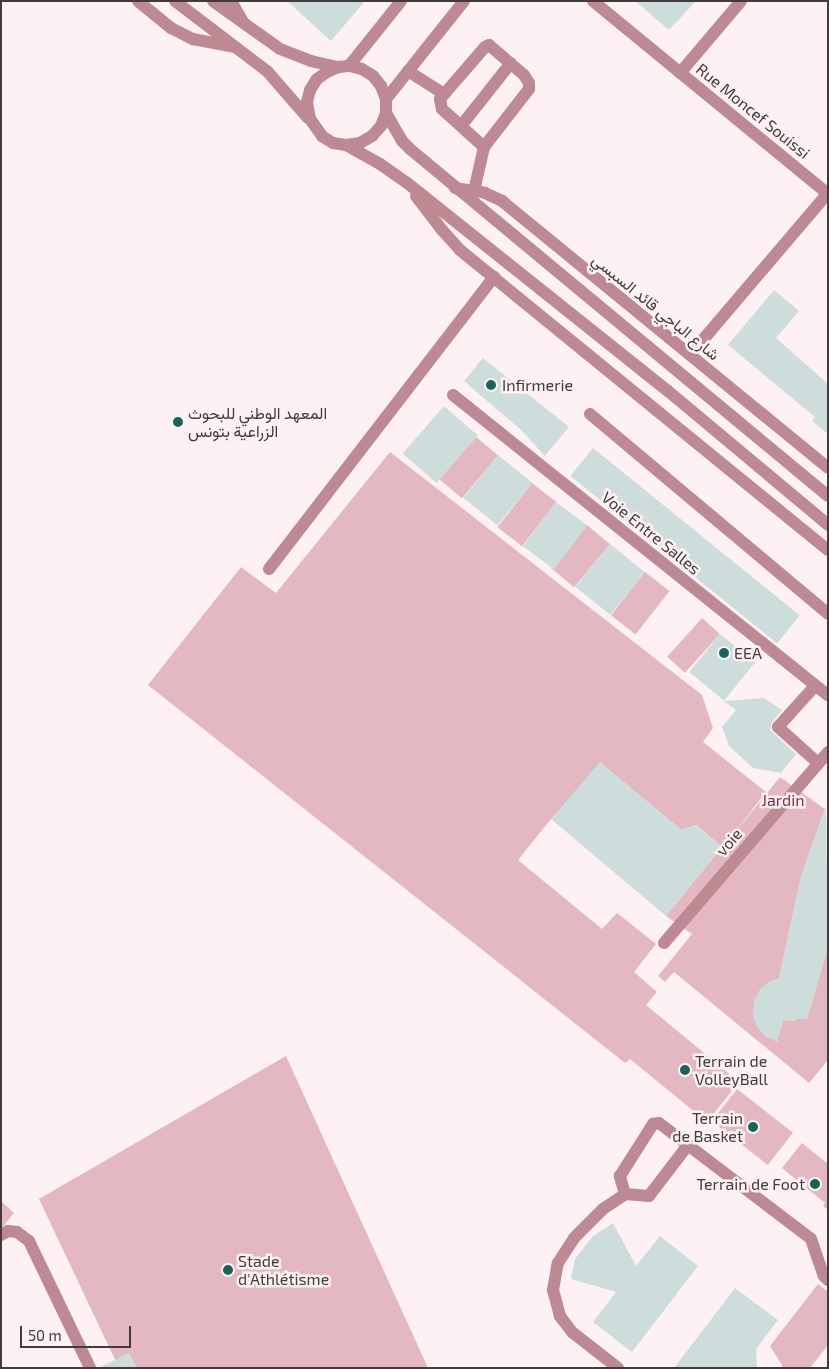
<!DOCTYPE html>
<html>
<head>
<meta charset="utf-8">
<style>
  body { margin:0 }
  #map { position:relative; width:829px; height:1369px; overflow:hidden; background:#fdf1f3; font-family:"Exo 2",Vazirmatn,sans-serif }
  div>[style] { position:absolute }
  .green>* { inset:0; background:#e4b8c0; transform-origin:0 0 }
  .building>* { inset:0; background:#cddddb; transform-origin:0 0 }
  .minor>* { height:12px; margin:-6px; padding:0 6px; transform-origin:6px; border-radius:6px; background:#bd8992 }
  .dots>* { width:14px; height:14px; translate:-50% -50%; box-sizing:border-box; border:2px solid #fdf1f3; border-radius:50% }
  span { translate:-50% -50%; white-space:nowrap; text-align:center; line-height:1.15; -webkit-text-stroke:5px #fdf1f3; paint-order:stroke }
  .street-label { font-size:16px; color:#413b3c }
  .poi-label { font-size:16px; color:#413b3c }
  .left { translate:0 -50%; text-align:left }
  .right { translate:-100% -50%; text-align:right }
  .park-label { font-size:16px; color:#812f45 }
  .frame { position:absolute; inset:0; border:2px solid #413b3c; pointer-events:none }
  .scale { position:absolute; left:20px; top:1326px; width:111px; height:22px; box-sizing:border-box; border:2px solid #413b3c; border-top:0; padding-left:6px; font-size:15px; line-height:18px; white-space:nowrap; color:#413b3c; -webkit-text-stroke:4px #fdf1f3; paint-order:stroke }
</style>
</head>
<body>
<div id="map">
  <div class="green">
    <i style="left:475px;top:436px;width:30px;height:56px;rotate:40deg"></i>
    <i style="clip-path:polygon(390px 452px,702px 695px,713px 728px,703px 742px,766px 792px,732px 836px,780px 777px,825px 809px,801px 877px,779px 979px,769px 982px,760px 990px,754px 1002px,758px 1027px,766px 1036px,777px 1041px,783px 1020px,794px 1021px,799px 1018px,807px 1019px,828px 946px,828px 1060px,809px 1083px,674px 972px,665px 982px,658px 976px,692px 934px,666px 916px,722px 847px,696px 825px,682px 830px,551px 819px,518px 860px,602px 929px,617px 913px,656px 944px,634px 972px,657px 992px,646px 1005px,739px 1082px,707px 1122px,630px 1059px,625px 1063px,148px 685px,241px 567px,276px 593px)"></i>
    <i style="left:532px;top:483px;width:31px;height:56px;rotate:38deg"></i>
    <i style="left:587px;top:525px;width:30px;height:56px;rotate:40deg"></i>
    <i style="left:645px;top:572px;width:31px;height:55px;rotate:38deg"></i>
    <i style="left:702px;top:618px;width:24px;height:52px;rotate:42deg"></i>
    <i style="clip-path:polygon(286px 1056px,428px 1368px,119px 1368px,39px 1199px)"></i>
    <i style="left:737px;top:1089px;width:71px;height:41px;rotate:38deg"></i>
    <i style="clip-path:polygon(802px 1143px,828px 1164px,828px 1210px,823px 1206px,825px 1203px,782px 1168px)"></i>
    <i style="clip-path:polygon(1px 1201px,14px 1213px,1px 1229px)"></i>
    <i style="clip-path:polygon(818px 1284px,828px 1292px,828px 1345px,810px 1368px,782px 1368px,782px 1365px,770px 1346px)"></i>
  </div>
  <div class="building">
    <i style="clip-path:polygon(287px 1px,365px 1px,331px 41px)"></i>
    <i style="clip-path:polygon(635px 1px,696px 1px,669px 30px)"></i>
    <i style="clip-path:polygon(774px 290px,799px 311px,776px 338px,828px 384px,828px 434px,812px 421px,815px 417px,728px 345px)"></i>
    <i style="clip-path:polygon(483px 358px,569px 427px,545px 456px,520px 429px,464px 381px)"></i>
    <i style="left:444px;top:406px;width:45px;height:63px;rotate:41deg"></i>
    <i style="left:593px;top:448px;width:266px;height:36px;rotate:39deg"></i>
    <i style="left:498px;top:455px;width:44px;height:55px;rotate:39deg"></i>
    <i style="left:556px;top:502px;width:39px;height:55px;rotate:37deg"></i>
    <i style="left:610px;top:544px;width:45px;height:55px;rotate:39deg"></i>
    <i style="left:720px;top:634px;width:45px;height:49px;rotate:39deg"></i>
    <i style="clip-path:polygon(764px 698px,782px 710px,772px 722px,770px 730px,796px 754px,781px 773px,753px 768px,729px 746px,722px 727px,736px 710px,724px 701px)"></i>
    <i style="clip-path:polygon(600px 762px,682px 830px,695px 825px,722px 847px,666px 916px,551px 819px)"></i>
    <i style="clip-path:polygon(826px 807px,828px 946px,807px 1019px,799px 1018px,794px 1021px,783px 1020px,777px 1042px,766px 1036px,757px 1027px,753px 1015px,754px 1002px,760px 990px,769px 982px,779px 979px,801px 877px)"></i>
    <i style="clip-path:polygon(613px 1223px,636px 1266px,660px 1236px,698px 1266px,632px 1352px,593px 1322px,616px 1292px,571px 1279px,575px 1259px,593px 1236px)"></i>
    <i style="clip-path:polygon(735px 1288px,778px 1320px,756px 1349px,757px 1368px,674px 1368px)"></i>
    <i style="clip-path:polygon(129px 1353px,137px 1368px,98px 1368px)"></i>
  </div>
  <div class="minor">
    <i style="left:138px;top:1px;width:43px;rotate:39.3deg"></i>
    <i style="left:171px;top:28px;width:25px;rotate:27deg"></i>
    <i style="left:193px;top:39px;width:43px;rotate:10.8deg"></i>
    <i style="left:175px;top:1px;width:116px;rotate:37.3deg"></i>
    <i style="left:267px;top:71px;width:62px;rotate:48.9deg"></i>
    <i style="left:213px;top:1px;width:82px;rotate:35.6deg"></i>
    <i style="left:280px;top:49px;width:33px;rotate:21deg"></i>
    <i style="left:311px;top:61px;width:28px;rotate:13deg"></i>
    <i style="left:231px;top:1px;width:24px;rotate:60deg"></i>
    <i style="left:593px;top:1px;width:304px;rotate:39.4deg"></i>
    <i style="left:349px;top:66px;width:83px;rotate:-51.3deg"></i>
    <i style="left:408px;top:71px;width:43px;rotate:32.6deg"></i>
    <i style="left:680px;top:73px;width:94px;rotate:-49.7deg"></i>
    <i style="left:386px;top:99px;width:125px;rotate:-51.5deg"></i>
    <i style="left:386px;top:113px;width:14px;rotate:111deg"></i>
    <i style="left:381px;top:126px;width:13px;rotate:132deg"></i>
    <i style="left:372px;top:136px;width:14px;rotate:150deg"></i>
    <i style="left:360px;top:143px;width:14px;rotate:172deg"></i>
    <i style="left:346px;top:145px;width:13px;rotate:-171deg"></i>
    <i style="left:333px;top:143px;width:13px;rotate:-148deg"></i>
    <i style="left:322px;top:136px;width:21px;rotate:-125deg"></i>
    <i style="left:310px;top:119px;width:17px;rotate:-100deg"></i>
    <i style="left:307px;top:102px;width:12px;rotate:-76deg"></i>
    <i style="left:310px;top:90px;width:13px;rotate:-58deg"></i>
    <i style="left:317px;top:79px;width:12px;rotate:-35deg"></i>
    <i style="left:327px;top:72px;width:12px;rotate:-24deg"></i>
    <i style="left:338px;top:67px;width:11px;rotate:-5deg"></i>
    <i style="left:349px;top:66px;width:13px;rotate:13deg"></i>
    <i style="left:362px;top:69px;width:13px;rotate:32deg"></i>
    <i style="left:373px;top:76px;width:13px;rotate:51deg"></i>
    <i style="left:381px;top:86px;width:14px;rotate:69deg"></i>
    <i style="left:386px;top:99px;width:14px;rotate:90deg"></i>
    <i style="left:386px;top:113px;width:32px;rotate:60deg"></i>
    <i style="left:402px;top:141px;width:11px;rotate:45deg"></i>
    <i style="left:410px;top:149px;width:543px;rotate:39.7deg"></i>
    <i style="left:461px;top:126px;width:80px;rotate:-51.6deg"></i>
    <i style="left:346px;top:145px;width:39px;rotate:29deg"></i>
    <i style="left:380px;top:164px;width:32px;rotate:35deg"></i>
    <i style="left:406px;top:182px;width:335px;rotate:38.6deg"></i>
    <i style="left:668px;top:391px;width:209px;rotate:39.9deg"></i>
    <i style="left:455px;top:188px;width:30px;rotate:9deg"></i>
    <i style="left:485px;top:193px;width:19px;rotate:25deg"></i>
    <i style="left:502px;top:201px;width:421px;rotate:39.3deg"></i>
    <i style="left:474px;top:191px;width:45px;rotate:-77.2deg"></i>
    <i style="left:484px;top:147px;width:73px;rotate:-52.2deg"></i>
    <i style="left:529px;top:89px;width:6px;rotate:-90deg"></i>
    <i style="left:529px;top:83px;width:9px;rotate:-122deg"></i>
    <i style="left:524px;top:75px;width:46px;rotate:-139.4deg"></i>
    <i style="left:489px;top:45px;width:4px;rotate:153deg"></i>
    <i style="left:485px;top:47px;width:69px;rotate:130.9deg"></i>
    <i style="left:440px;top:99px;width:10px;rotate:79deg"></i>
    <i style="left:442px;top:109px;width:57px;rotate:42.1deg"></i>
    <i style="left:416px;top:196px;width:43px;rotate:52.6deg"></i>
    <i style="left:442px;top:230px;width:27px;rotate:48deg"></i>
    <i style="left:460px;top:250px;width:475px;rotate:39.2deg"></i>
    <i style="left:690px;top:355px;width:213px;rotate:-49.6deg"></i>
    <i style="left:453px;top:395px;width:480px;rotate:38.7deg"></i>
    <i style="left:590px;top:414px;width:311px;rotate:40deg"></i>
    <i style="left:269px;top:569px;width:369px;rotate:-52.4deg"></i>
    <i style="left:815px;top:686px;width:55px;rotate:132.1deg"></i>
    <i style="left:778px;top:727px;width:54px;rotate:42deg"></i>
    <i style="left:664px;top:943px;width:252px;rotate:-49.3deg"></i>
    <i style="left:625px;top:1194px;width:19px;rotate:-106deg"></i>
    <i style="left:620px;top:1176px;width:62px;rotate:-57.6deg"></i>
    <i style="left:653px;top:1124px;width:6px;rotate:-9deg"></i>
    <i style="left:659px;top:1123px;width:191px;rotate:37.3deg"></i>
    <i style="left:811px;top:1239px;width:39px;rotate:71deg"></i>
    <i style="left:824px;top:1276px;width:6px;rotate:45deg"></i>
    <i style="left:1px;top:1235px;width:8px;rotate:-30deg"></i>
    <i style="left:8px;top:1231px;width:9px;rotate:6deg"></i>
    <i style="left:17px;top:1232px;width:15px;rotate:37deg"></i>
    <i style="left:29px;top:1241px;width:141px;rotate:64.3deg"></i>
    <i style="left:618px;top:1368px;width:58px;rotate:-142deg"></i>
    <i style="left:572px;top:1332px;width:20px;rotate:-127deg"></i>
    <i style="left:560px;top:1316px;width:27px;rotate:-105deg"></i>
    <i style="left:553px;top:1290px;width:27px;rotate:-80deg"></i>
    <i style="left:558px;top:1263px;width:30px;rotate:-57deg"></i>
    <i style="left:574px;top:1238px;width:41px;rotate:-45deg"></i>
    <i style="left:603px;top:1209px;width:27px;rotate:-34deg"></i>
    <i style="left:625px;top:1194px;width:24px;rotate:5deg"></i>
    <i style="left:649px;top:1196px;width:64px;rotate:-52.6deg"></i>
  </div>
  <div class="dots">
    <i style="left:491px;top:385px;background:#17645e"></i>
    <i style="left:178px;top:422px;background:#17645e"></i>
    <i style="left:724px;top:653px;background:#17645e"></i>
    <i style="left:685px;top:1070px;background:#17645e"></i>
    <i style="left:753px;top:1127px;background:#17645e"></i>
    <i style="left:815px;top:1184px;background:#17645e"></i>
    <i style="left:228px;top:1270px;background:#17645e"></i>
  </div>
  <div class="street-label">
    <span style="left:753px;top:111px;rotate:39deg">Rue Moncef Souissi</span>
    <span style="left:656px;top:307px;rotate:39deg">شارع الباجي قائد السبسي</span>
    <span style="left:651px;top:533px;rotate:39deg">Voie Entre Salles</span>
    <span style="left:729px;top:842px;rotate:-49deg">voie</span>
  </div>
  <div class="poi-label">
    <span class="left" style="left:502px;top:385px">Infirmerie</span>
    <span class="left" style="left:188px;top:422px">المعهد الوطني للبحوث<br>الزراعية بتونس</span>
    <span class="left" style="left:734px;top:653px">EEA</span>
    <span class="left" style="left:695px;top:1070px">Terrain de<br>VolleyBall</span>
    <span class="right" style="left:743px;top:1127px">Terrain<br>de Basket</span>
    <span class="right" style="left:805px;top:1184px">Terrain de Foot</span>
    <span class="left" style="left:238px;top:1270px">Stade<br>d'Athlétisme</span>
  </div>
  <div class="park-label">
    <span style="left:783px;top:800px">Jardin</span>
  </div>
  <div class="frame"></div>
  <div class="scale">50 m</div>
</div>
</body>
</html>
